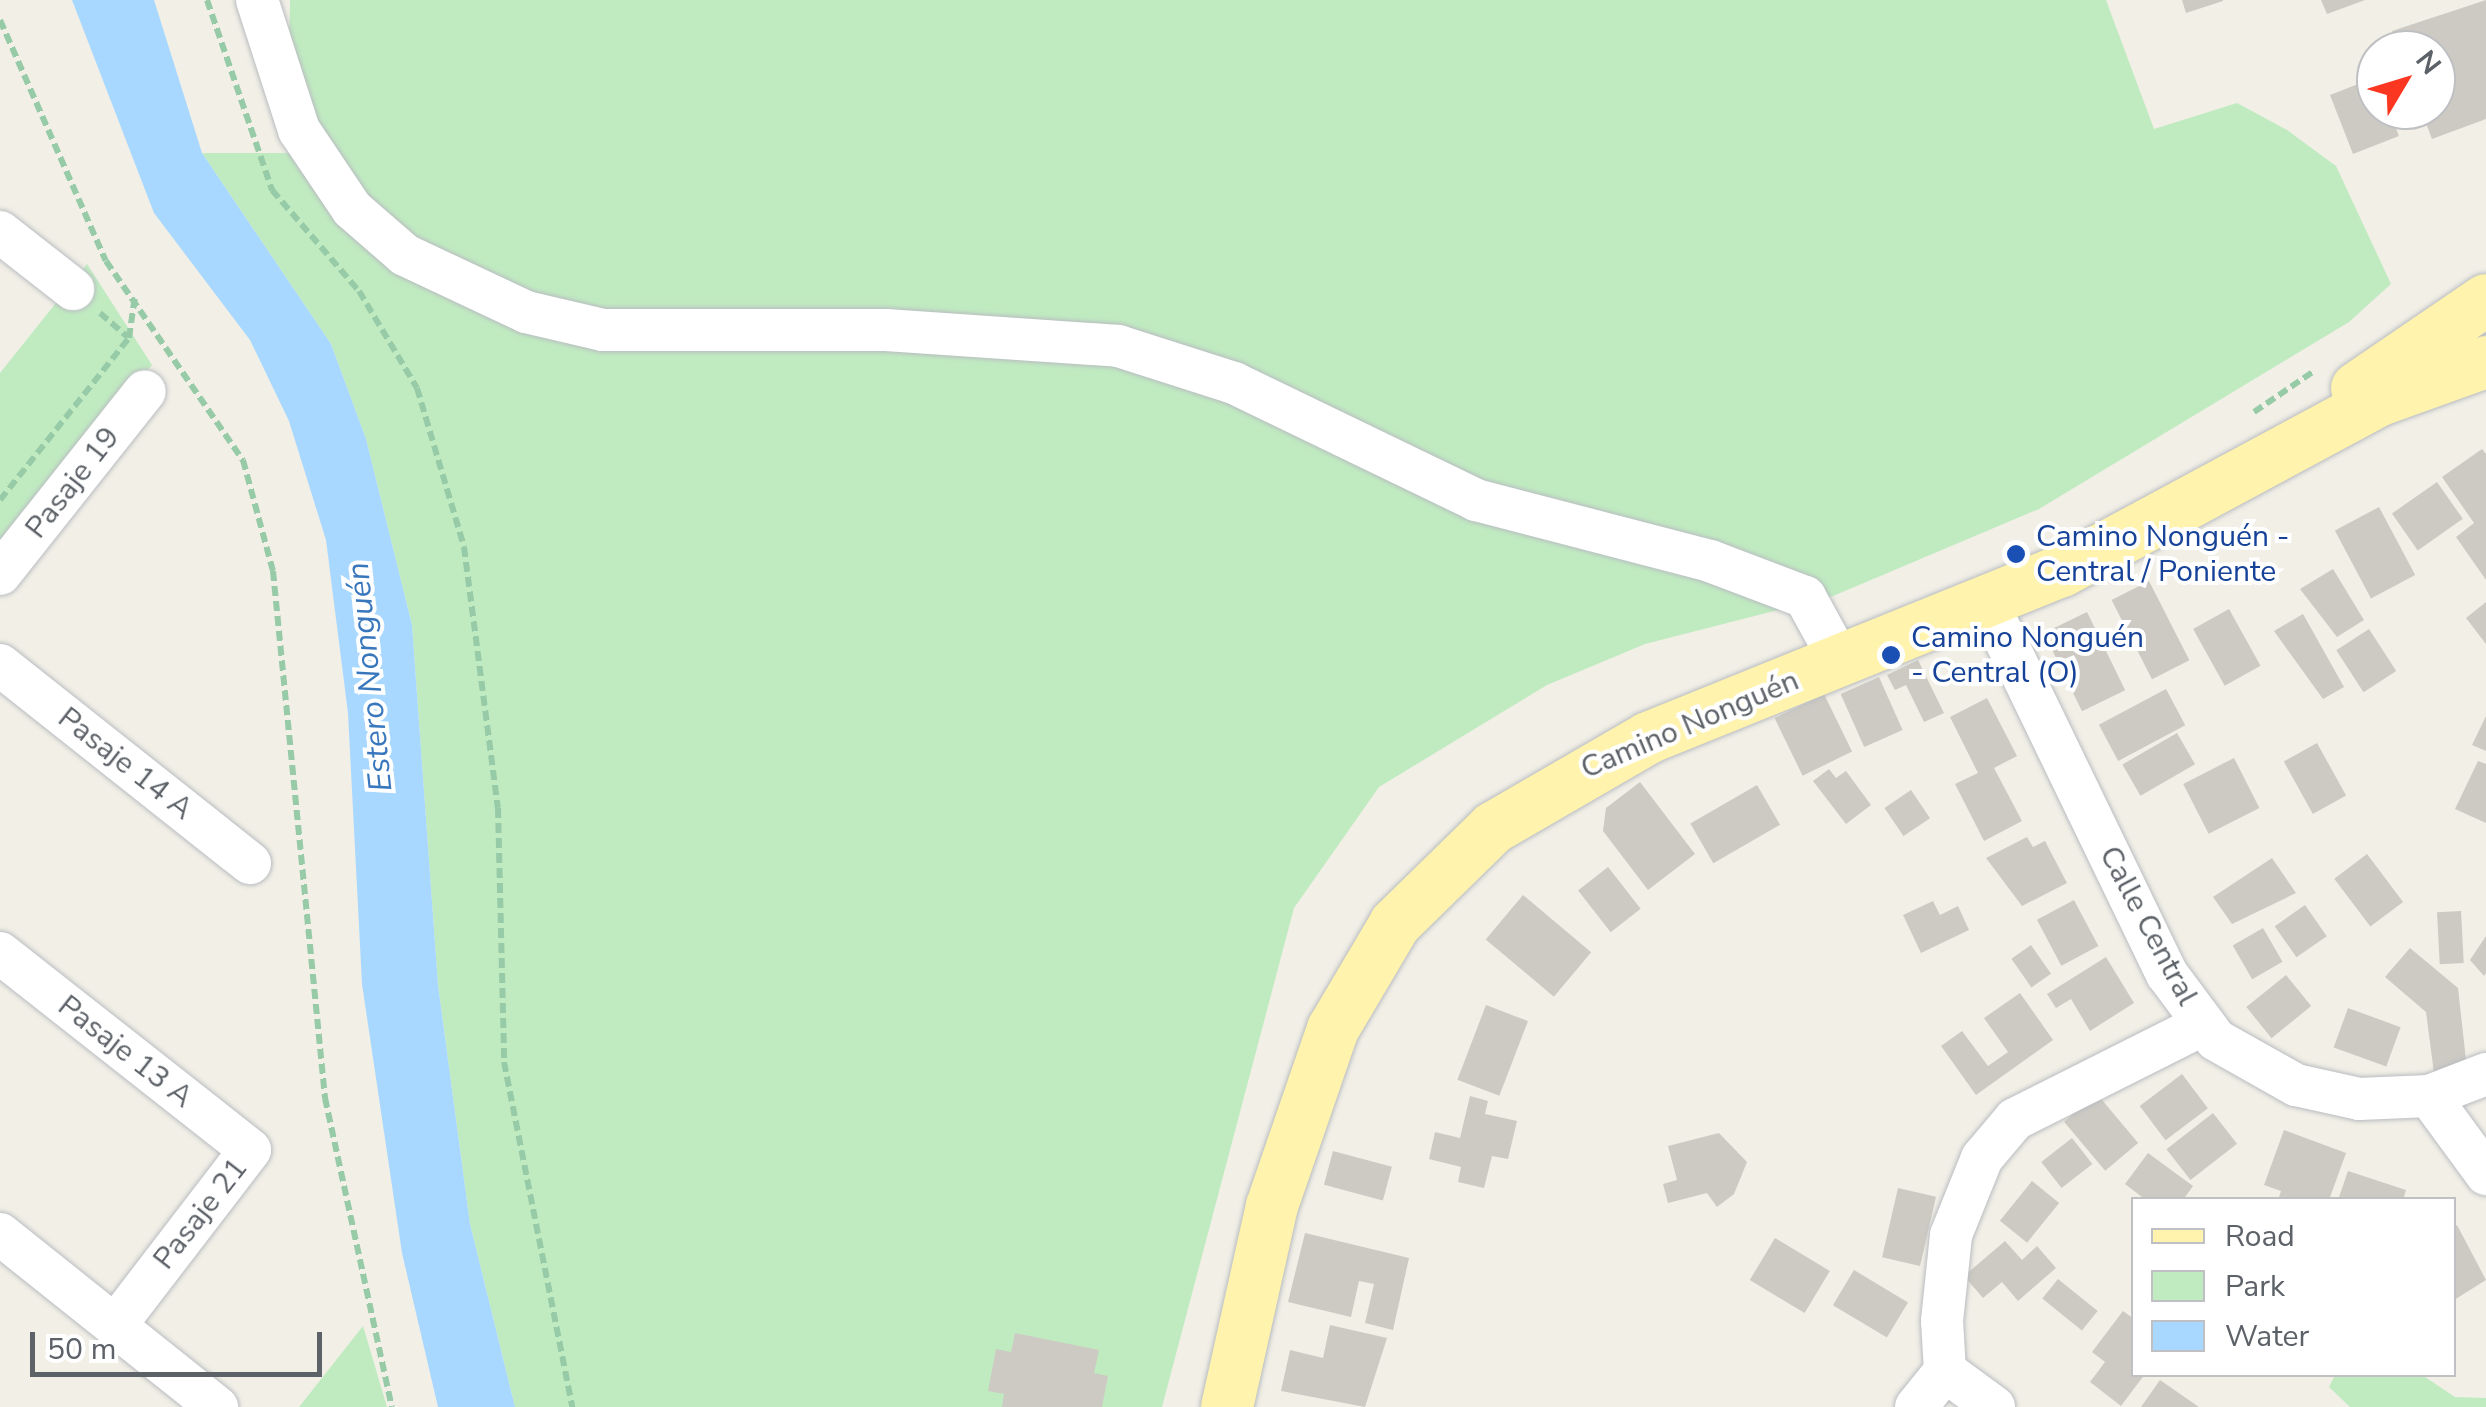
<!DOCTYPE html>
<html>
<head>
<meta charset="utf-8">
<style>
  body { margin:0 }
  #map { position:relative; width:2486px; height:1407px; overflow:hidden; background:#f1efe6; font-family:"Nunito Sans",sans-serif }
  div>[style] { position:absolute }
  .green>* { inset:0; background:#c0ebc1 }
  .water>* { inset:0; background:#a8d8ff }
  .building>* { inset:0; background:#cdcac3; transform-origin:0 0 }
  .path>* { height:6px; margin-top:-3px; transform-origin:0; background:repeating-linear-gradient(90deg,#97caa7 0 10px,transparent 0 15px) }
  .roads { filter:drop-shadow(0 0 2px #b9bcc1) drop-shadow(0 0 2px #b9bcc1) }
  .minor>* { height:42px; margin:-21px; padding:0 21px; transform-origin:21px; border-radius:21px; background:#fff }
  .major>* { height:52px; margin:-26px; padding:0 26px; transform-origin:26px; border-radius:26px; background:#fff3ad }
  .dots>* { width:28px; height:28px; translate:-50% -50%; box-sizing:border-box; border:5px solid #fff; border-radius:50% }
  span { translate:-50% -50%; white-space:nowrap; text-align:center; line-height:1.15; -webkit-text-stroke:8px #fff; paint-order:stroke }
  .street-label { font-size:30px; color:#5d6268 }
  .transit-label { font-size:30px; color:#164399 }
  .left { translate:0 -50%; text-align:left }
  .water-label { font-size:32px; color:#3977bd; font-style:italic }
  .legend { position:absolute; left:2131px; top:1197px; width:325px; height:180px; box-sizing:border-box; background:#fff; border:2px solid #bec0c3; margin:0; padding:12px 18px; list-style:none; font-size:30px; color:#5d6268 }
  .legend li { display:flex; align-items:center; gap:20px; height:50px }
  .legend b { width:50px; border:2px solid #bec0c3 }
  .north { position:absolute; left:2356px; top:30px; width:100px; height:100px; box-sizing:border-box; background:#fff; border:2px solid #bec0c3; border-radius:50%; rotate:52deg; font-size:28px; font-weight:700; line-height:40px; text-align:center; color:#5d6268 }
  .north::after { content:''; display:block; margin:auto; width:35px; height:45px; background:#fb3722; clip-path:polygon(50% 0,100% 100%,50% 72%,0 100%) }
  .scale { position:absolute; left:30px; top:1332px; width:292px; height:45px; box-sizing:border-box; border:5px solid #5d6268; border-top:0; padding-left:12px; font-size:30px; line-height:35px; white-space:nowrap; color:#5d6268; -webkit-text-stroke:8px #fff; paint-order:stroke }
</style>
</head>
<body>
<div id="map">
  <div class="green">
    <i style="clip-path:polygon(290px 0,2106px 0,2154px 129px,2237px 103px,2287px 130px,2336px 166px,2391px 284px,2349px 322px,2039px 509px,1833px 596px,1645px 644px,1547px 685px,1379px 787px,1294px 908px,1162px 1407px,515px 1407px,470px 1224px,438px 985px,412px 625px,366px 439px,331px 344px,202px 153px,307px 153px,289px 53px)"></i>
    <i style="clip-path:polygon(87px 264px,152px 365px,0 556px,0 373px)"></i>
    <i style="clip-path:polygon(363px 1326px,387px 1407px,299px 1407px)"></i>
    <i style="clip-path:polygon(2335px 1375px,2422px 1375px,2455px 1397px,2486px 1398px,2486px 1407px,2350px 1407px,2329px 1387px)"></i>
  </div>
  <div class="water">
    <i style="clip-path:polygon(72px 0,154px 0,202px 153px,331px 344px,366px 439px,412px 625px,438px 985px,470px 1224px,515px 1407px,438px 1407px,402px 1253px,362px 984px,348px 713px,326px 540px,289px 421px,250px 340px,154px 213px)"></i>
  </div>
  <div class="building">
    <i style="clip-path:polygon(2182px 0,2223px 0,2223px 1px,2186px 13px)"></i>
    <i style="clip-path:polygon(2321px 0,2365px 0,2327px 14px)"></i>
    <i style="clip-path:polygon(2486px 0,2486px 119px,2432px 139px,2421px 110px,2436px 110px,2436px 50px,2399px 50px,2392px 31px)"></i>
    <i style="clip-path:polygon(2376px 77px,2376px 110px,2389px 110px,2399px 136px,2353px 154px,2330px 95px)"></i>
    <i style="clip-path:polygon(2482px 449px,2486px 454px,2486px 580px,2456px 537px,2474px 523px,2442px 477px)"></i>
    <i style="left:2437px;top:482px;width:45px;height:55px;rotate:55deg"></i>
    <i style="left:2379px;top:507px;width:77px;height:50px;rotate:62deg"></i>
    <i style="clip-path:polygon(2333px 569px,2364px 620px,2337px 637px,2300px 589px)"></i>
    <i style="left:2149px;top:581px;width:89px;height:42px;rotate:63deg"></i>
    <i style="clip-path:polygon(2486px 602px,2486px 644px,2466px 618px)"></i>
    <i style="left:2229px;top:609px;width:65px;height:41px;rotate:61deg"></i>
    <i style="left:2087px;top:612px;width:87px;height:48px;rotate:64deg"></i>
    <i style="clip-path:polygon(2303px 614px,2344px 687px,2323px 699px,2274px 631px)"></i>
    <i style="left:2369px;top:629px;width:50px;height:39px;rotate:57deg"></i>
    <i style="clip-path:polygon(1918px 660px,1944px 713px,1924px 722px,1906px 685px,1895px 690px,1887px 675px)"></i>
    <i style="left:1879px;top:677px;width:58px;height:42px;rotate:66deg"></i>
    <i style="left:2166px;top:689px;width:41px;height:76px;rotate:62deg"></i>
    <i style="left:1824px;top:694px;width:64px;height:55px;rotate:64deg"></i>
    <i style="clip-path:polygon(1987px 698px,2017px 756px,1994px 768px,2022px 821px,1984px 841px,1955px 784px,1978px 773px,1950px 717px)"></i>
    <i style="clip-path:polygon(2486px 716px,2486px 751px,2472px 745px)"></i>
    <i style="left:2177px;top:733px;width:36px;height:63px;rotate:60deg"></i>
    <i style="left:2317px;top:743px;width:60px;height:38px;rotate:61deg"></i>
    <i style="left:2234px;top:758px;width:56px;height:57px;rotate:63deg"></i>
    <i style="clip-path:polygon(2478px 761px,2486px 764px,2486px 823px,2455px 809px)"></i>
    <i style="clip-path:polygon(1829px 769px,1836px 778px,1846px 771px,1871px 805px,1846px 824px,1813px 781px)"></i>
    <i style="clip-path:polygon(1640px 782px,1695px 854px,1648px 890px,1603px 831px,1606px 808px)"></i>
    <i style="left:1757px;top:785px;width:46px;height:77px;rotate:60deg"></i>
    <i style="left:1911px;top:790px;width:34px;height:32px;rotate:56deg"></i>
    <i style="clip-path:polygon(2027px 837px,2033px 847px,2045px 841px,2067px 883px,2022px 906px,1986px 858px)"></i>
    <i style="left:2367px;top:854px;width:60px;height:41px;rotate:53deg"></i>
    <i style="clip-path:polygon(2272px 858px,2296px 893px,2232px 924px,2213px 897px)"></i>
    <i style="left:1608px;top:867px;width:53px;height:38px;rotate:52deg"></i>
    <i style="left:1523px;top:895px;width:89px;height:58px;rotate:40deg"></i>
    <i style="left:2074px;top:900px;width:52px;height:42px;rotate:62deg"></i>
    <i style="clip-path:polygon(1933px 901px,1940px 915px,1958px 906px,1969px 930px,1921px 953px,1903px 915px)"></i>
    <i style="left:2305px;top:905px;width:38px;height:37px;rotate:55deg"></i>
    <i style="left:2461px;top:911px;width:52px;height:24px;rotate:87deg"></i>
    <i style="left:2263px;top:928px;width:39px;height:35px;rotate:60deg"></i>
    <i style="clip-path:polygon(2486px 936px,2486px 973px,2484px 976px,2470px 960px)"></i>
    <i style="left:2031px;top:945px;width:35px;height:24px;rotate:55deg"></i>
    <i style="clip-path:polygon(2410px 948px,2458px 988px,2467px 1069px,2434px 1073px,2426px 1012px,2385px 977px)"></i>
    <i style="clip-path:polygon(2106px 957px,2134px 1003px,2090px 1031px,2071px 999px,2056px 1008px,2047px 994px)"></i>
    <i style="left:2286px;top:975px;width:40px;height:51px;rotate:51deg"></i>
    <i style="clip-path:polygon(2020px 993px,2053px 1040px,1976px 1095px,1941px 1046px,1962px 1031px,1988px 1066px,2008px 1052px,1984px 1018px)"></i>
    <i style="left:1486px;top:1005px;width:45px;height:80px;rotate:21deg"></i>
    <i style="left:2348px;top:1008px;width:56px;height:42px;rotate:20deg"></i>
    <i style="left:2182px;top:1074px;width:43px;height:53px;rotate:53deg"></i>
    <i style="left:2097px;top:1094px;width:64px;height:43px;rotate:50deg"></i>
    <i style="clip-path:polygon(1470px 1096px,1488px 1101px,1485px 1114px,1517px 1121px,1508px 1159px,1492px 1156px,1484px 1188px,1458px 1182px,1461px 1167px,1429px 1159px,1435px 1132px,1460px 1138px)"></i>
    <i style="left:2213px;top:1113px;width:39px;height:59px;rotate:52deg"></i>
    <i style="clip-path:polygon(2284px 1130px,2346px 1153px,2329px 1200px,2278px 1200px,2281px 1191px,2264px 1185px)"></i>
    <i style="clip-path:polygon(1719px 1133px,1747px 1162px,1734px 1194px,1717px 1207px,1707px 1193px,1668px 1203px,1663px 1184px,1677px 1180px,1668px 1146px)"></i>
    <i style="left:2072px;top:1138px;width:33px;height:39px;rotate:52deg"></i>
    <i style="left:1333px;top:1151px;width:61px;height:35px;rotate:15deg"></i>
    <i style="clip-path:polygon(2148px 1153px,2193px 1186px,2183px 1200px,2146px 1200px,2125px 1184px)"></i>
    <i style="clip-path:polygon(2348px 1171px,2406px 1190px,2403px 1200px,2338px 1200px)"></i>
    <i style="left:2032px;top:1181px;width:35px;height:51px;rotate:39deg"></i>
    <i style="left:1898px;top:1188px;width:39px;height:71px;rotate:13deg"></i>
    <i style="clip-path:polygon(2457px 1225px,2486px 1280px,2454px 1300px,2454px 1227px)"></i>
    <i style="clip-path:polygon(1305px 1233px,1409px 1258px,1393px 1330px,1365px 1323px,1374px 1284px,1359px 1281px,1351px 1317px,1288px 1302px)"></i>
    <i style="left:1775px;top:1238px;width:64px;height:49px;rotate:31deg"></i>
    <i style="clip-path:polygon(2005px 1241px,2022px 1260px,2037px 1246px,2056px 1268px,2018px 1301px,2002px 1282px,1983px 1298px,1964px 1276px)"></i>
    <i style="left:1854px;top:1270px;width:63px;height:41px;rotate:31deg"></i>
    <i style="left:2058px;top:1279px;width:51px;height:25px;rotate:39deg"></i>
    <i style="clip-path:polygon(2123px 1311px,2134px 1319px,2134px 1374px,2145px 1374px,2121px 1406px,2090px 1382px,2105px 1362px,2092px 1352px)"></i>
    <i style="clip-path:polygon(1330px 1325px,1387px 1338px,1365px 1407px,1281px 1391px,1290px 1350px,1323px 1358px)"></i>
    <i style="clip-path:polygon(1015px 1333px,1099px 1350px,1094px 1373px,1108px 1376px,1102px 1407px,1002px 1407px,1004px 1394px,988px 1391px,996px 1349px,1011px 1352px)"></i>
    <i style="clip-path:polygon(2160px 1380px,2199px 1407px,2141px 1407px)"></i>
  </div>
  <div class="path">
    <i style="left:207px;top:0;width:201px;rotate:71.1deg"></i>
    <i style="left:272px;top:190px;width:133px;rotate:49.3deg"></i>
    <i style="left:359px;top:291px;width:113px;rotate:59.1deg"></i>
    <i style="left:417px;top:388px;width:166px;rotate:73.5deg"></i>
    <i style="left:464px;top:547px;width:263px;rotate:82.6deg"></i>
    <i style="left:498px;top:808px;width:254px;rotate:88.6deg"></i>
    <i style="left:504px;top:1062px;width:352px;rotate:78.8deg"></i>
    <i style="left:0;top:20px;width:263px;rotate:66.3deg"></i>
    <i style="left:106px;top:261px;width:242px;rotate:55.5deg"></i>
    <i style="left:243px;top:460px;width:115px;rotate:74.9deg"></i>
    <i style="left:273px;top:571px;width:530px;rotate:84.36deg"></i>
    <i style="left:325px;top:1098px;width:316px;rotate:77.8deg"></i>
    <i style="left:100px;top:313px;width:37px;rotate:41deg"></i>
    <i style="left:2254px;top:412px;width:73px;rotate:-34.3deg"></i>
    <i style="left:0;top:500px;width:207px;rotate:-51.5deg"></i>
    <i style="left:129px;top:338px;width:42px;rotate:-81.9deg"></i>
  </div>
  <div class="roads">
    <div class="minor">
      <i style="left:257px;top:0;width:137px;rotate:72.1deg"></i>
      <i style="left:299px;top:130px;width:95px;rotate:56.1deg"></i>
      <i style="left:352px;top:209px;width:70px;rotate:41deg"></i>
      <i style="left:405px;top:255px;width:134px;rotate:25.2deg"></i>
      <i style="left:526px;top:312px;width:79px;rotate:13.2deg"></i>
      <i style="left:603px;top:330px;width:283px"></i>
      <i style="left:886px;top:330px;width:233px;rotate:3.9deg"></i>
      <i style="left:1118px;top:346px;width:122px;rotate:17.7deg"></i>
      <i style="left:1234px;top:383px;width:269px;rotate:25.8deg"></i>
      <i style="left:1476px;top:500px;width:242px;rotate:14.6deg"></i>
      <i style="left:1710px;top:561px;width:102px;rotate:20.8deg"></i>
      <i style="left:1805px;top:597px;width:73px;rotate:61.3deg"></i>
      <i style="left:0;top:232px;width:93px;rotate:38deg"></i>
      <i style="left:0;top:574px;width:233px;rotate:-51.6deg"></i>
      <i style="left:1987px;top:602px;width:413px;rotate:64.2deg"></i>
      <i style="left:2167px;top:974px;width:82px;rotate:53.4deg"></i>
      <i style="left:2216px;top:1040px;width:92px;rotate:29.4deg"></i>
      <i style="left:2296px;top:1085px;width:65px;rotate:12.5deg"></i>
      <i style="left:2359px;top:1099px;width:70px;rotate:-2.5deg"></i>
      <i style="left:2429px;top:1096px;width:61px;rotate:-21.1deg"></i>
      <i style="left:0;top:665px;width:319px;rotate:38.4deg"></i>
      <i style="left:0;top:953px;width:318px;rotate:38.2deg"></i>
      <i style="left:250px;top:1150px;width:222px;rotate:127.5deg"></i>
      <i style="left:2429px;top:1096px;width:97px;rotate:53.8deg"></i>
      <i style="left:0;top:1234px;width:278px;rotate:38.6deg"></i>
      <i style="left:1916px;top:1407px;width:46px;rotate:-51.1deg"></i>
      <i style="left:1994px;top:1407px;width:61px;rotate:-143.7deg"></i>
      <i style="left:1945px;top:1371px;width:50px;rotate:-93.4deg"></i>
      <i style="left:1942px;top:1321px;width:86px;rotate:-84deg"></i>
      <i style="left:1951px;top:1235px;width:83px;rotate:-68.1deg"></i>
      <i style="left:1982px;top:1158px;width:51px;rotate:-49.8deg"></i>
      <i style="left:2015px;top:1119px;width:209px;rotate:-26.7deg"></i>
    </div>
    <div class="major">
      <i style="left:2357px;top:388px;width:156px;rotate:-34.3deg"></i>
      <i style="left:1227px;top:1407px;width:206px;rotate:-77.4deg"></i>
      <i style="left:1272px;top:1206px;width:187px;rotate:-71deg"></i>
      <i style="left:1333px;top:1029px;width:122px;rotate:-59.4deg"></i>
      <i style="left:1395px;top:924px;width:137px;rotate:-44.4deg"></i>
      <i style="left:1493px;top:828px;width:179px;rotate:-30.1deg"></i>
      <i style="left:1648px;top:738px;width:446px;rotate:-22deg"></i>
      <i style="left:2062px;top:571px;width:361px;rotate:-28.3deg"></i>
      <i style="left:2380px;top:400px;width:113px;rotate:-19.7deg"></i>
    </div>
  </div>
  <div class="dots">
    <i style="left:2016px;top:554px;background:#1a4fb4"></i>
    <i style="left:1891px;top:655px;background:#1a4fb4"></i>
  </div>
  <div class="street-label">
    <span style="left:73px;top:483px;rotate:-52deg">Pasaje 19</span>
    <span style="left:1690px;top:725px;rotate:-23deg">Camino Nonguén</span>
    <span style="left:125px;top:764px;rotate:38deg">Pasaje 14 A</span>
    <span style="left:2148px;top:926px;rotate:62deg">Calle Central</span>
    <span style="left:125px;top:1052px;rotate:38deg">Pasaje 13 A</span>
    <span style="left:201px;top:1214px;rotate:-52deg">Pasaje 21</span>
  </div>
  <div class="transit-label">
    <span class="left" style="left:2036px;top:554px">Camino Nonguén -<br>Central / Poniente</span>
    <span class="left" style="left:1911px;top:655px">Camino Nonguén<br>- Central (O)</span>
  </div>
  <div class="water-label">
    <span style="left:370px;top:677px;rotate:-96deg">Estero Nonguén</span>
  </div>
  <ul class="legend">
  <li><b style="height:12px;background:#fff3ad"></b>Road</li>
  <li><b style="height:28px;background:#c0ebc1"></b>Park</li>
  <li><b style="height:28px;background:#a8d8ff"></b>Water</li>
  </ul>
  <div class="north">N</div>
  <div class="scale">50 m</div>
</div>
</body>
</html>
